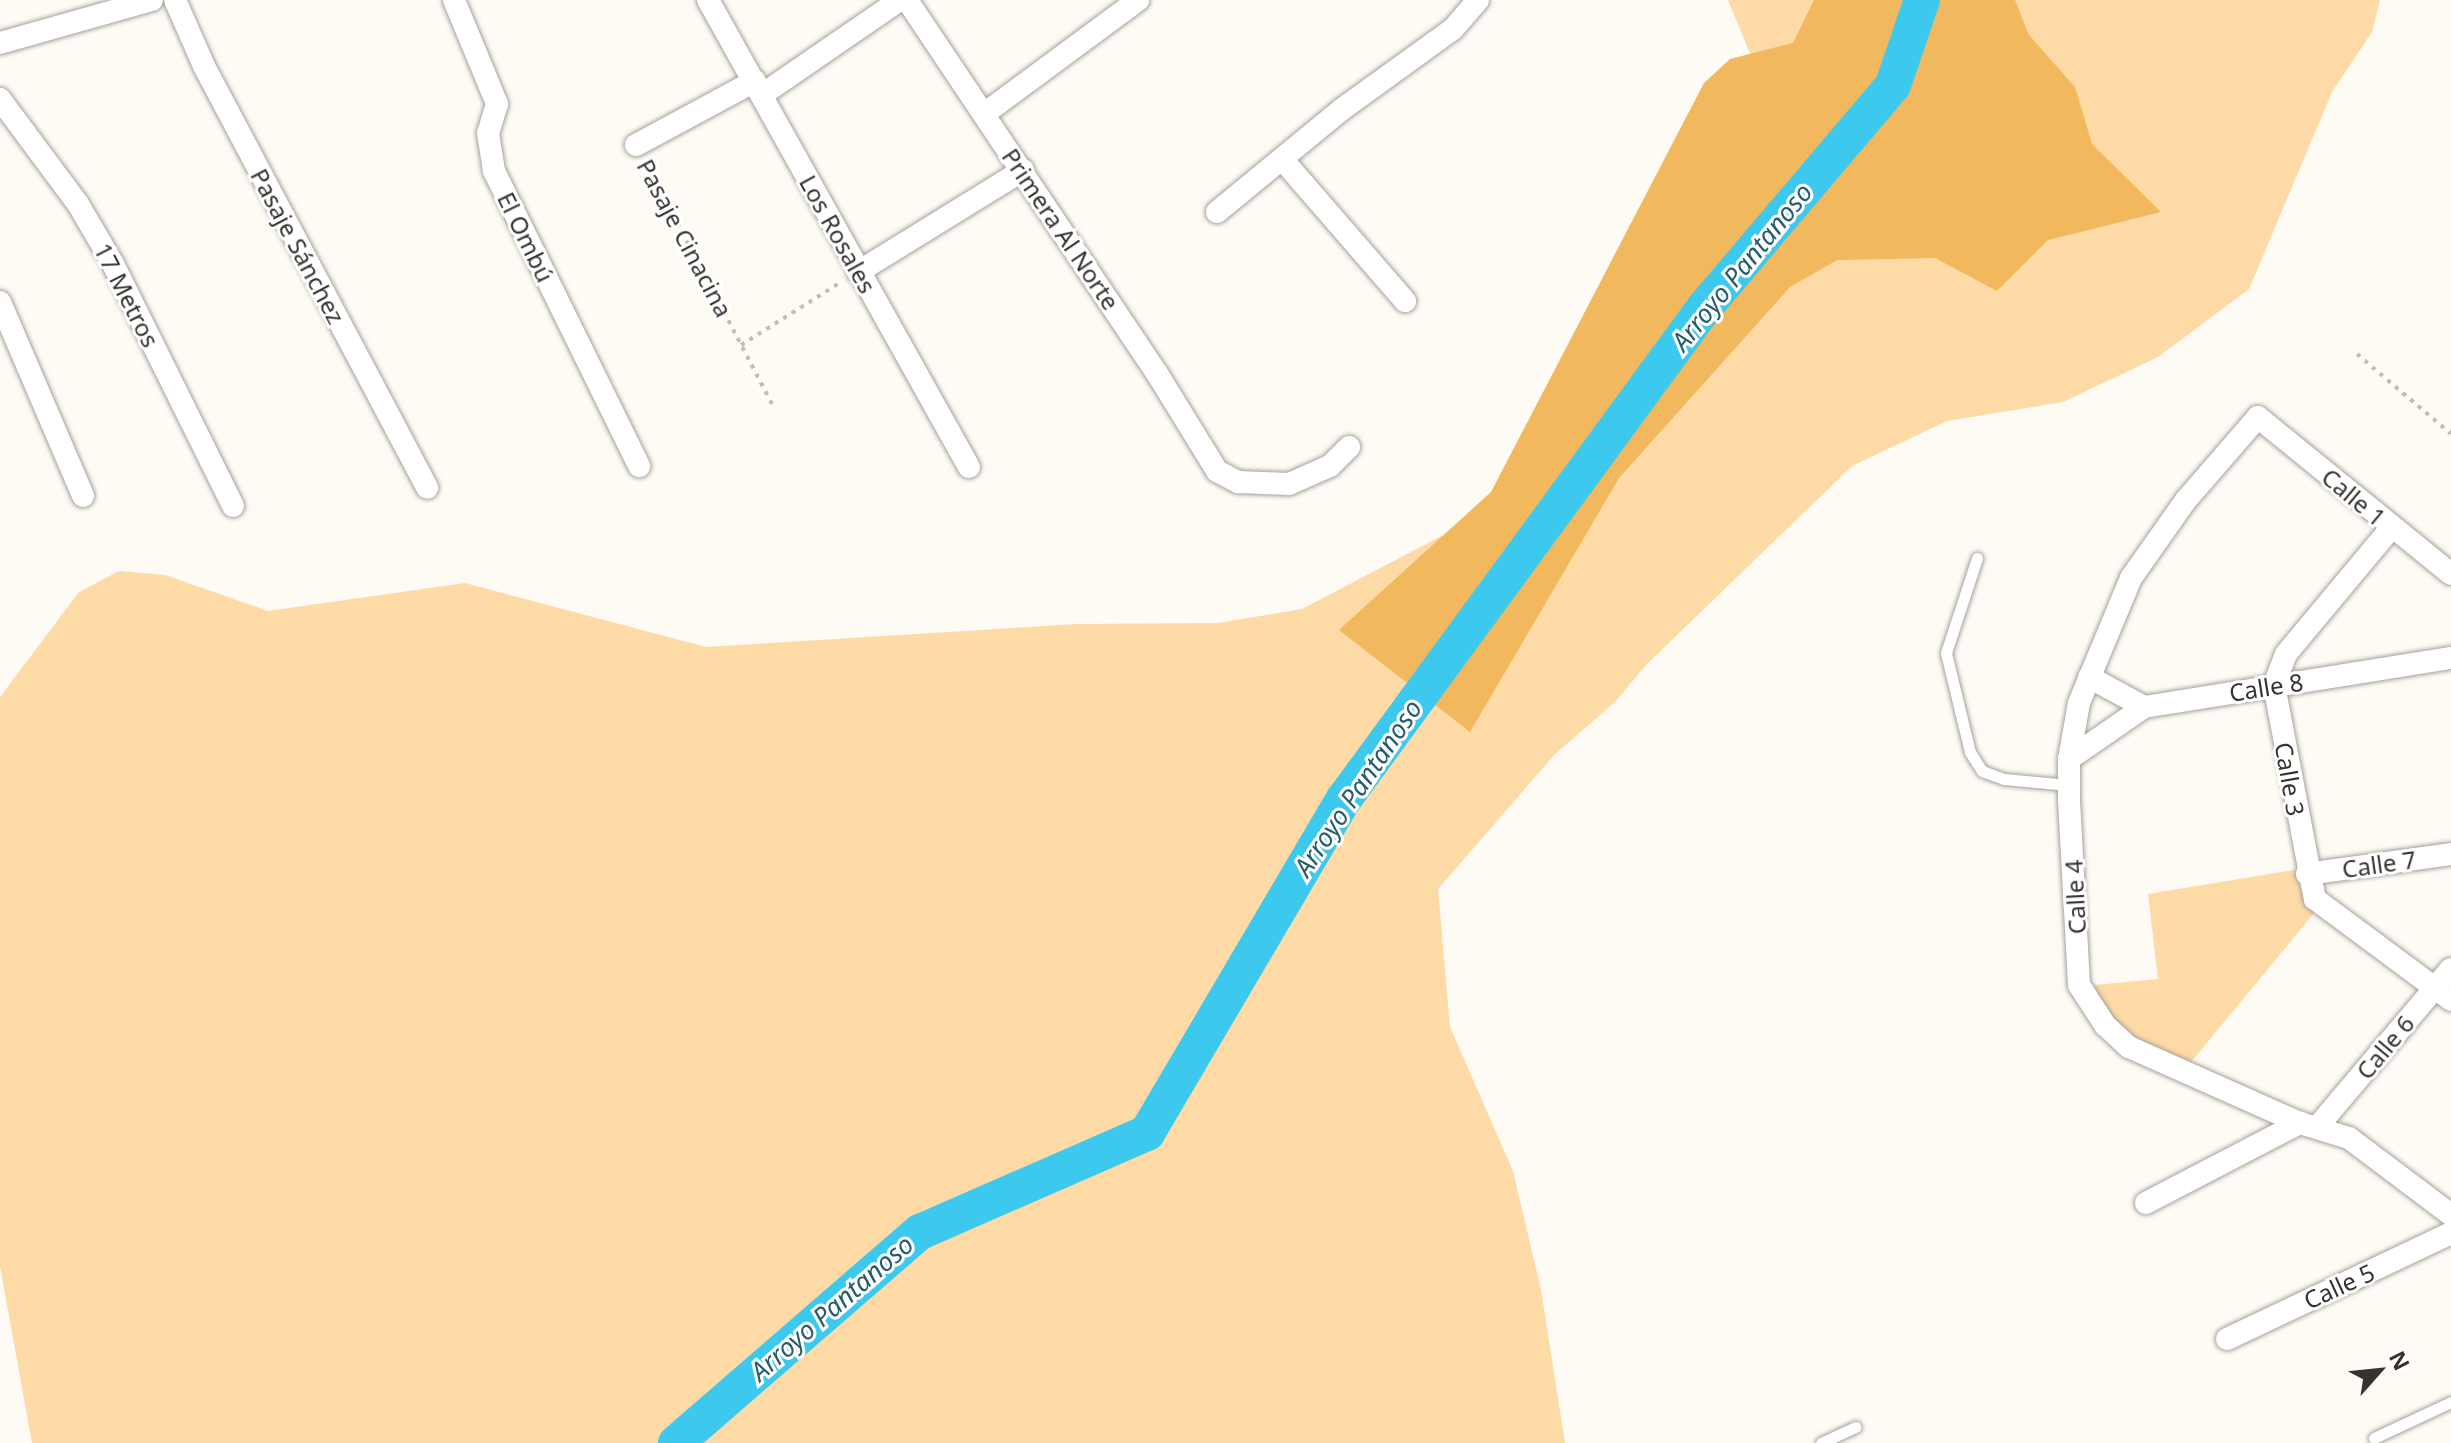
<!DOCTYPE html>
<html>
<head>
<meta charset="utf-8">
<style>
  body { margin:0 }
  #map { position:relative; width:2451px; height:1443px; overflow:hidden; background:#fefaf4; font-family:"Noto Sans",sans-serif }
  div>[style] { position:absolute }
  .green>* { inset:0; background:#fedaa6 }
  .forest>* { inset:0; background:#f1b85d }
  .river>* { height:36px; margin:-18px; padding:0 18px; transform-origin:18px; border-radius:18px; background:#3dc9ee }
  .path>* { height:4px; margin-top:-2px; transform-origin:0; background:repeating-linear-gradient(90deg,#c1beb9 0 4px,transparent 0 10px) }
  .roads { filter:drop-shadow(0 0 2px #a5a19c) drop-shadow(0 0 2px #a5a19c) }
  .lane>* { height:11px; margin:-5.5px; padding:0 5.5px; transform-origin:5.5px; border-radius:5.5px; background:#fff }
  .street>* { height:22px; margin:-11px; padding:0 11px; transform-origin:11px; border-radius:11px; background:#fff }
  span { translate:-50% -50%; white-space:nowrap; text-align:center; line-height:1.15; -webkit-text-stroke:6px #fff; paint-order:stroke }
  .street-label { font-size:24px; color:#343330 }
  .water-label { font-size:26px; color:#265c6c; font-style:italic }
  .north { position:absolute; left:2339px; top:1331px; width:80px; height:80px; -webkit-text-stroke:6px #fff; paint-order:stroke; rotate:63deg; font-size:22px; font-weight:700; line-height:32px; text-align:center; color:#343330 }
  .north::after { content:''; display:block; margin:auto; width:28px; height:36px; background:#343330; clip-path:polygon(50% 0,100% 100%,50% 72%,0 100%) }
</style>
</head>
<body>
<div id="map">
  <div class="green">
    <i style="clip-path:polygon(1728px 0,2380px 0,2372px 32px,2332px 92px,2249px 289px,2158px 357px,2063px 402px,1947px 421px,1852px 466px,1646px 665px,1615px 702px,1555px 754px,1438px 889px,1450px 1027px,1513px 1171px,1541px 1290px,1565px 1443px,32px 1443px,0 1266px,0 697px,79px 592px,119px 571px,165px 575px,268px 611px,465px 583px,706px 647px,1077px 624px,1219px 623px,1302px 609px,1514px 498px,1754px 63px)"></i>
    <i style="clip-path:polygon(2294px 870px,2305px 901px,2315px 912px,2187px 1067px,2142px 1044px,2107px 1014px,2094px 985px,2158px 979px,2148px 894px)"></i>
  </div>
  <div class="forest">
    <i style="clip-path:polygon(1814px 0,2015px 0,2029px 35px,2075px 87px,2092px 144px,2161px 212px,2048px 240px,1997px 291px,1935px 258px,1837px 260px,1790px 287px,1619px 478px,1470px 732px,1339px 630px,1491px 492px,1704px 83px,1730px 59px,1793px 43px)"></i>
  </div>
  <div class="river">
    <i style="left:676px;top:1443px;width:323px;rotate:-40.9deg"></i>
    <i style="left:920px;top:1232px;width:248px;rotate:-23.6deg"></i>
    <i style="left:1147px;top:1133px;width:388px;rotate:-59.5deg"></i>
    <i style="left:1344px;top:799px;width:609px;rotate:-53.75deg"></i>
    <i style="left:1704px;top:308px;width:292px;rotate:-49.7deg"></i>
    <i style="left:1893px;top:85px;width:90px;rotate:-71.2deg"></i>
  </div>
  <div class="path">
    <i style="left:645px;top:161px;width:279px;rotate:62.4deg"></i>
    <i style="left:741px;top:345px;width:118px;rotate:-32.2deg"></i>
    <i style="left:2357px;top:354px;width:123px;rotate:40.4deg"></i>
  </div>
  <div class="roads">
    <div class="lane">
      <i style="left:1977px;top:558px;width:100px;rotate:108.1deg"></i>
      <i style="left:1946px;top:653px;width:102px;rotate:76.4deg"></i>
      <i style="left:1970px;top:752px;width:22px;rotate:58deg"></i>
      <i style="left:1982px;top:771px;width:23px;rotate:20deg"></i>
      <i style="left:2004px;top:779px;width:65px;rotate:5.3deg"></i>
      <i style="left:2374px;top:1438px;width:85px;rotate:-25.1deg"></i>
      <i style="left:1821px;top:1443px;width:38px;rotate:-25deg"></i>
    </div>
    <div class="street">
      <i style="left:175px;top:0;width:72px;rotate:66.3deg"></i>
      <i style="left:204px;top:66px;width:477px;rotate:62.1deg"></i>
      <i style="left:454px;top:0;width:113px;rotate:67.5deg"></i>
      <i style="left:497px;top:104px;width:30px;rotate:107deg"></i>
      <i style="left:488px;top:133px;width:38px;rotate:81deg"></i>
      <i style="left:494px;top:171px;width:329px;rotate:63.8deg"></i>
      <i style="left:708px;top:0;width:535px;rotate:60.8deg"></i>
      <i style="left:907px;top:0;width:451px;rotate:56.2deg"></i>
      <i style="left:1158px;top:375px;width:113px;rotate:58.4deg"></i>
      <i style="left:1217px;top:471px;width:24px;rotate:28deg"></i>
      <i style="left:1238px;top:482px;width:51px;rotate:2.2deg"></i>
      <i style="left:1289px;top:484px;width:45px;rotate:-23.7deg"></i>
      <i style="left:1330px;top:466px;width:27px;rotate:-45deg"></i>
      <i style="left:0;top:43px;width:158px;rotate:-15.8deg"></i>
      <i style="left:763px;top:94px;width:166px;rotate:-34.5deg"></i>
      <i style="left:0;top:99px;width:131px;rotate:53.4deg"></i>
      <i style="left:78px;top:204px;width:69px;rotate:59.7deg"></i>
      <i style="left:113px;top:264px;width:270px;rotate:63.6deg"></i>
      <i style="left:984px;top:114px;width:192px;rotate:-36.5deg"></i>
      <i style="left:636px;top:145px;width:135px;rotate:-28.3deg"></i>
      <i style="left:1282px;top:159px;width:188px;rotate:49.1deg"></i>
      <i style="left:1217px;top:212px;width:161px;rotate:-39.4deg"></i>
      <i style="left:1341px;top:110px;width:138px;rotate:-35.9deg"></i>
      <i style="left:1453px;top:29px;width:38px;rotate:-49deg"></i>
      <i style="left:858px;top:272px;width:194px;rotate:-31.7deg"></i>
      <i style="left:0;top:302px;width:211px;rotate:66.8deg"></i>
      <i style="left:2391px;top:528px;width:164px;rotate:129.8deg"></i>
      <i style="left:2286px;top:654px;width:33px;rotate:111deg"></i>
      <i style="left:2274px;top:685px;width:218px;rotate:79.2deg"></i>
      <i style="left:2315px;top:899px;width:169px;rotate:36.6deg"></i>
      <i style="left:2451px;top:574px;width:249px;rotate:-140.9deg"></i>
      <i style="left:2258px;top:417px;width:110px;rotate:130.9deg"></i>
      <i style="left:2186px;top:500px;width:95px;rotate:125.2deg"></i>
      <i style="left:2131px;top:578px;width:135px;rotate:112.6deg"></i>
      <i style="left:2079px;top:703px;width:57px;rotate:100.1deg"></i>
      <i style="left:2069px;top:759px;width:41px;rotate:90deg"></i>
      <i style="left:2069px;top:800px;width:185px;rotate:86.9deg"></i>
      <i style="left:2079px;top:985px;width:48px;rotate:57deg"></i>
      <i style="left:2105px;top:1025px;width:33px;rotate:43deg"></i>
      <i style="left:2129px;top:1047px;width:187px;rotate:24deg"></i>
      <i style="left:2300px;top:1123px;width:51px;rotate:17deg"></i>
      <i style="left:2349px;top:1138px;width:128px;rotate:37deg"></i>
      <i style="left:2089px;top:677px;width:63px;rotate:28.6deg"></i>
      <i style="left:2144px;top:707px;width:311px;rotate:-9.1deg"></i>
      <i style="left:2069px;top:759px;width:91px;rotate:-34.7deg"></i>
      <i style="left:2307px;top:874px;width:145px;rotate:-7.9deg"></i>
      <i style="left:2319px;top:1125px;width:204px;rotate:-49.8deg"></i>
      <i style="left:2146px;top:1203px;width:174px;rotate:-27.5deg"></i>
      <i style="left:2227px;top:1339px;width:248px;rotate:-25.3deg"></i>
    </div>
  </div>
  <div class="street-label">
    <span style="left:1061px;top:229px;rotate:56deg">Primera Al Norte</span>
    <span style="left:838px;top:234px;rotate:61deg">Los Rosales</span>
    <span style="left:526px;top:237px;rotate:64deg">El Ombú</span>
    <span style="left:685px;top:238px;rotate:62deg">Pasaje Cinacina</span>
    <span style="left:298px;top:246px;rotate:62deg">Pasaje Sánchez</span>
    <span style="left:127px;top:295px;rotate:63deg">17 Metros</span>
    <span style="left:2354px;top:497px;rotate:40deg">Calle 1</span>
    <span style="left:2266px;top:687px;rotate:-9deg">Calle 8</span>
    <span style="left:2290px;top:779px;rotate:80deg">Calle 3</span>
    <span style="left:2379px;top:864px;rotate:-8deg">Calle 7</span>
    <span style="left:2075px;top:897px;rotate:-93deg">Calle 4</span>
    <span style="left:2385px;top:1047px;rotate:-50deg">Calle 6</span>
    <span style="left:2339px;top:1286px;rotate:-25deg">Calle 5</span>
  </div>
  <div class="water-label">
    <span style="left:1742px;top:267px;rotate:-51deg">Arroyo Pantanoso</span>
    <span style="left:1358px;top:788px;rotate:-56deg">Arroyo Pantanoso</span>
    <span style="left:832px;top:1308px;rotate:-41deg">Arroyo Pantanoso</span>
  </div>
  <div class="north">N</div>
</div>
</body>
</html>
